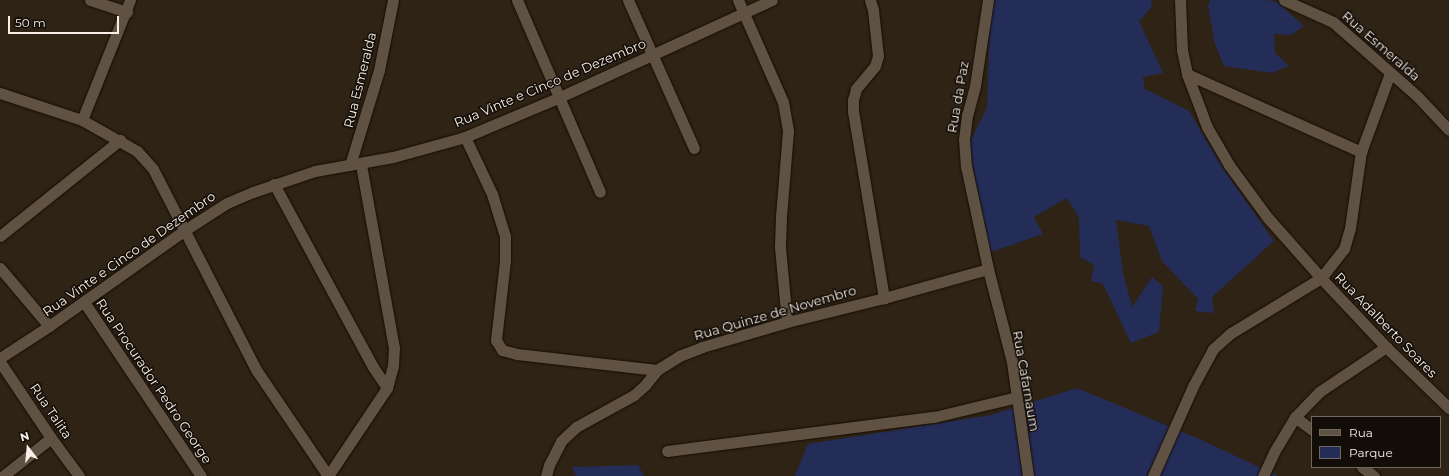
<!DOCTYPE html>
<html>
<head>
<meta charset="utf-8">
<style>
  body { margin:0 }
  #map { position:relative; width:1449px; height:476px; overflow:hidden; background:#2f2315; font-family:Montserrat,sans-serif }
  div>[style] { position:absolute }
  .green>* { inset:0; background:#242c58 }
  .roads { filter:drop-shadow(0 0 1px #170c02) drop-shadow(0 0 1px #170c02) }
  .minor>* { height:11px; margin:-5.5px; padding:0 5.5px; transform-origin:5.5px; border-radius:5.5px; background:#605243 }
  span { translate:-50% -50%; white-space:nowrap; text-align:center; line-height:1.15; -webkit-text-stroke:3px #130d08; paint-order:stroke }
  .street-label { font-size:13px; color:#f8f0e7 }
  .legend { position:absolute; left:1311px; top:416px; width:130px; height:52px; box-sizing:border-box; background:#130d08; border:1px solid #6f6861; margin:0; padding:5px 7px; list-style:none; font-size:12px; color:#f8f0e7 }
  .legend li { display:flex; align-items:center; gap:8px; height:20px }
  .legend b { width:20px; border:1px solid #6f6861 }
  .north { position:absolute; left:8px; top:428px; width:40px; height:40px; -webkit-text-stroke:3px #130d08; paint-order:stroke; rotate:344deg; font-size:11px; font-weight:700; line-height:16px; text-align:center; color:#f8f0e7 }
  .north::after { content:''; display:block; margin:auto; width:14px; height:18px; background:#f8f0e7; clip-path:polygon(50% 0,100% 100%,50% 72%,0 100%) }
  .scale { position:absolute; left:8px; top:16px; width:111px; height:18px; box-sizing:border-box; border:2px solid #f8f0e7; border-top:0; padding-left:5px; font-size:12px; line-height:14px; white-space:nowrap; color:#f8f0e7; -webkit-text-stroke:3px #130d08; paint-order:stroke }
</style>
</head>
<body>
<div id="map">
  <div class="green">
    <i style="clip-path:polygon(995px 0,1152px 0,1151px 8px,1139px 21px,1163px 73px,1143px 77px,1145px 89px,1189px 111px,1222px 167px,1274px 241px,1212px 297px,1214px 313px,1195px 311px,1198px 299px,1162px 261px,1149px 226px,1116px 220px,1123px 273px,1132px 307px,1152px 277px,1163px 286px,1159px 332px,1131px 343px,1103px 284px,1091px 281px,1094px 265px,1080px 257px,1079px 218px,1067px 198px,1034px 217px,1043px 234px,988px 253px,969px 144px,987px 108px,990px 20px)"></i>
    <i style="clip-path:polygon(1210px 0,1267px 0,1277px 2px,1304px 26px,1291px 35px,1274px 34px,1275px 53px,1289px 66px,1272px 73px,1224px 66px,1215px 44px,1208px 6px)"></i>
    <i style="clip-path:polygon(1077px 388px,1204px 441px,1278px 476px,795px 476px,808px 444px,991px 415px)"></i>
    <i style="clip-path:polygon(638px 465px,644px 476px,576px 476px,572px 467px)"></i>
  </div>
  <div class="roads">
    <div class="minor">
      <i style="left:90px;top:0;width:39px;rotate:18deg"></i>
      <i style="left:517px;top:0;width:209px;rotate:66.6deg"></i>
      <i style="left:628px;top:0;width:162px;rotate:66deg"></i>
      <i style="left:738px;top:0;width:111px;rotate:66.2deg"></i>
      <i style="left:783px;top:102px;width:29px;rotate:80deg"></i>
      <i style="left:788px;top:131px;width:86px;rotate:94.7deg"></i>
      <i style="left:781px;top:217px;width:30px;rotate:92deg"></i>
      <i style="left:780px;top:247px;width:75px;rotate:84.7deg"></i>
      <i style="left:870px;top:0;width:10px;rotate:73deg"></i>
      <i style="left:873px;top:10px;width:46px;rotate:83.8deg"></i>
      <i style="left:878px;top:56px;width:10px;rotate:107deg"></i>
      <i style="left:875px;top:66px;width:30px;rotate:130deg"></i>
      <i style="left:856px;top:89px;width:11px;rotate:105deg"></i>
      <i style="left:853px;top:100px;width:11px;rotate:90deg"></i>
      <i style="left:853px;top:111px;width:190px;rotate:80.6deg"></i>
      <i style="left:988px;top:0;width:87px;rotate:98.6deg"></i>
      <i style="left:975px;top:86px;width:30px;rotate:105deg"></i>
      <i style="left:967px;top:115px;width:24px;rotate:97deg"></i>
      <i style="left:964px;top:139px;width:27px;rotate:86deg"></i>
      <i style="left:966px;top:166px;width:105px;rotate:77.9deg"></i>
      <i style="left:988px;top:269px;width:96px;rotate:75.5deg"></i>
      <i style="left:1012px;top:362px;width:115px;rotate:82deg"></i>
      <i style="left:1180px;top:0;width:50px;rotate:87.7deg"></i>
      <i style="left:1182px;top:50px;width:25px;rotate:78deg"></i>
      <i style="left:1187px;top:74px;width:57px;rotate:69.3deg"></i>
      <i style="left:1207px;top:127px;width:44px;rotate:59.9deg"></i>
      <i style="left:1229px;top:165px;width:66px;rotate:53.7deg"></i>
      <i style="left:1268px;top:218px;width:80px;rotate:48.5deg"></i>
      <i style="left:1321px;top:278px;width:95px;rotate:46.7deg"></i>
      <i style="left:1386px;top:347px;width:88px;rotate:44.1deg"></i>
      <i style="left:1284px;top:0;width:54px;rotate:24.2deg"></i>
      <i style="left:1333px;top:22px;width:113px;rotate:41.4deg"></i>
      <i style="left:1418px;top:97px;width:45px;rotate:46.8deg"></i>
      <i style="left:1187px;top:74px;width:191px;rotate:24.1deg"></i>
      <i style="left:0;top:93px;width:86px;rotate:18.2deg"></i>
      <i style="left:82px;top:120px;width:63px;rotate:29.4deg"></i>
      <i style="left:137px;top:151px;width:24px;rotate:48deg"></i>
      <i style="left:153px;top:169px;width:227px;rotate:62.8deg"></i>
      <i style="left:257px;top:371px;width:127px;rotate:55.9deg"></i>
      <i style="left:82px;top:120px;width:129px;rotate:-68.2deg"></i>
      <i style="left:465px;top:137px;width:63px;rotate:64.7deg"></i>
      <i style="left:492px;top:194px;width:44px;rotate:72.8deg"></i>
      <i style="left:505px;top:236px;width:25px;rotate:90deg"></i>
      <i style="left:505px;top:261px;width:80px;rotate:96.5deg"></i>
      <i style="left:496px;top:340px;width:12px;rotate:59deg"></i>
      <i style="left:502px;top:350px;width:16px;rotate:15deg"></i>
      <i style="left:517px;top:354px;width:141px;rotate:6.5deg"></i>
      <i style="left:350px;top:165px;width:99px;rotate:-73deg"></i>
      <i style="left:379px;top:70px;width:71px;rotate:-78.7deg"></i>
      <i style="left:274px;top:184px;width:208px;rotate:61.6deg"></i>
      <i style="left:373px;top:367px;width:25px;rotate:56deg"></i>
      <i style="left:0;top:236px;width:154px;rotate:-38.7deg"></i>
      <i style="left:0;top:268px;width:76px;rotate:49.8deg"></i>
      <i style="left:84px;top:302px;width:210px;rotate:56.1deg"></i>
      <i style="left:0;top:358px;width:59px;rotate:-33.1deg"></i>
      <i style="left:49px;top:326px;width:166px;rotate:-35.2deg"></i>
      <i style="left:185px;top:230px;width:50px;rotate:-32.7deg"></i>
      <i style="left:227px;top:203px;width:28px;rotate:-23deg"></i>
      <i style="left:253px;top:192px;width:65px;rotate:-18.7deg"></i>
      <i style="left:315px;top:171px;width:79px;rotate:-10.2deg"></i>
      <i style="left:393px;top:157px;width:75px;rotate:-15.5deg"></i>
      <i style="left:465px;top:137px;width:103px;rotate:-22.8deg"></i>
      <i style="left:560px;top:97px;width:233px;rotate:-24.6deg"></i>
      <i style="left:0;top:362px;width:92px;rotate:56.1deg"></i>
      <i style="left:51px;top:438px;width:47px;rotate:53.6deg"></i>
      <i style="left:1295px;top:417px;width:21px;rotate:37deg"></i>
      <i style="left:667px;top:451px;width:269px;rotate:-7.3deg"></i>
      <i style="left:934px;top:417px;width:85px;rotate:-13.5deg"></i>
      <i style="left:1362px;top:467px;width:15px;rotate:37deg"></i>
      <i style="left:3px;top:476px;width:61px;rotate:-38.4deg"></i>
      <i style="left:328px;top:476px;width:106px;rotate:-56.2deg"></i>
      <i style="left:387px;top:388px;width:23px;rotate:-75deg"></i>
      <i style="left:393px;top:366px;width:18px;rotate:-87deg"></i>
      <i style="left:394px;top:348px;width:187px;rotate:-100.2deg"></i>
      <i style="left:546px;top:476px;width:11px;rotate:-75deg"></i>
      <i style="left:549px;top:465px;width:27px;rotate:-63deg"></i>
      <i style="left:561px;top:441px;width:21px;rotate:-43deg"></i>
      <i style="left:576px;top:427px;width:66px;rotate:-28.9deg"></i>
      <i style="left:634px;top:395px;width:15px;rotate:-42deg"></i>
      <i style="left:645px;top:385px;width:19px;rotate:-51deg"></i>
      <i style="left:657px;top:370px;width:26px;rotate:-32deg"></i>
      <i style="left:679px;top:356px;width:25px;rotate:-21deg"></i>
      <i style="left:702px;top:347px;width:89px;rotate:-16.4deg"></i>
      <i style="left:787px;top:322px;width:100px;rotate:-13.9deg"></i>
      <i style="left:884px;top:298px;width:108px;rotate:-15.6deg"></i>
      <i style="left:1153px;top:476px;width:98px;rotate:-66deg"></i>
      <i style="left:1193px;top:386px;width:42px;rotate:-61.6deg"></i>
      <i style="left:1213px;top:349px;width:24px;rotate:-42deg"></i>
      <i style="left:1231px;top:333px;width:105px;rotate:-31.4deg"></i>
      <i style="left:1321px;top:278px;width:37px;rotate:-52deg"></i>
      <i style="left:1344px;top:249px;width:22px;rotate:-74deg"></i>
      <i style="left:1350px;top:228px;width:77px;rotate:-81.8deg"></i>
      <i style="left:1361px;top:152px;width:84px;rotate:-69.8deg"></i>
      <i style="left:1263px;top:476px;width:26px;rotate:-65deg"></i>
      <i style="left:1274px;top:452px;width:41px;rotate:-59deg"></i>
      <i style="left:1295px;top:417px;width:35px;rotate:-46deg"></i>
      <i style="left:1319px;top:392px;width:81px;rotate:-33.9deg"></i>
    </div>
  </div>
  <div class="street-label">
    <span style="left:1381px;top:46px;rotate:41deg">Rua Esmeralda</span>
    <span style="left:360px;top:80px;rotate:-76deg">Rua Esmeralda</span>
    <span style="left:550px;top:83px;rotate:-23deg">Rua Vinte e Cinco de Dezembro</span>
    <span style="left:958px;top:97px;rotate:-80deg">Rua da Paz</span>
    <span style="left:129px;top:254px;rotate:-35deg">Rua Vinte e Cinco de Dezembro</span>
    <span style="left:775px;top:313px;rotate:-16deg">Rua Quinze de Novembro</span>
    <span style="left:1386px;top:325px;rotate:46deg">Rua Adalberto Soares</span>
    <span style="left:154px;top:381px;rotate:56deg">Rua Procurador Pedro George</span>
    <span style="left:1026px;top:381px;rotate:80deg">Rua Cafarnaum</span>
    <span style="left:51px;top:411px;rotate:56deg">Rua Talita</span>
  </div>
  <ul class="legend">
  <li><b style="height:5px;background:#605243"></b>Rua</li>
  <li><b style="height:11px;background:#242c58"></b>Parque</li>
  </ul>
  <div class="north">N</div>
  <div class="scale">50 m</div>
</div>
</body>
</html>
